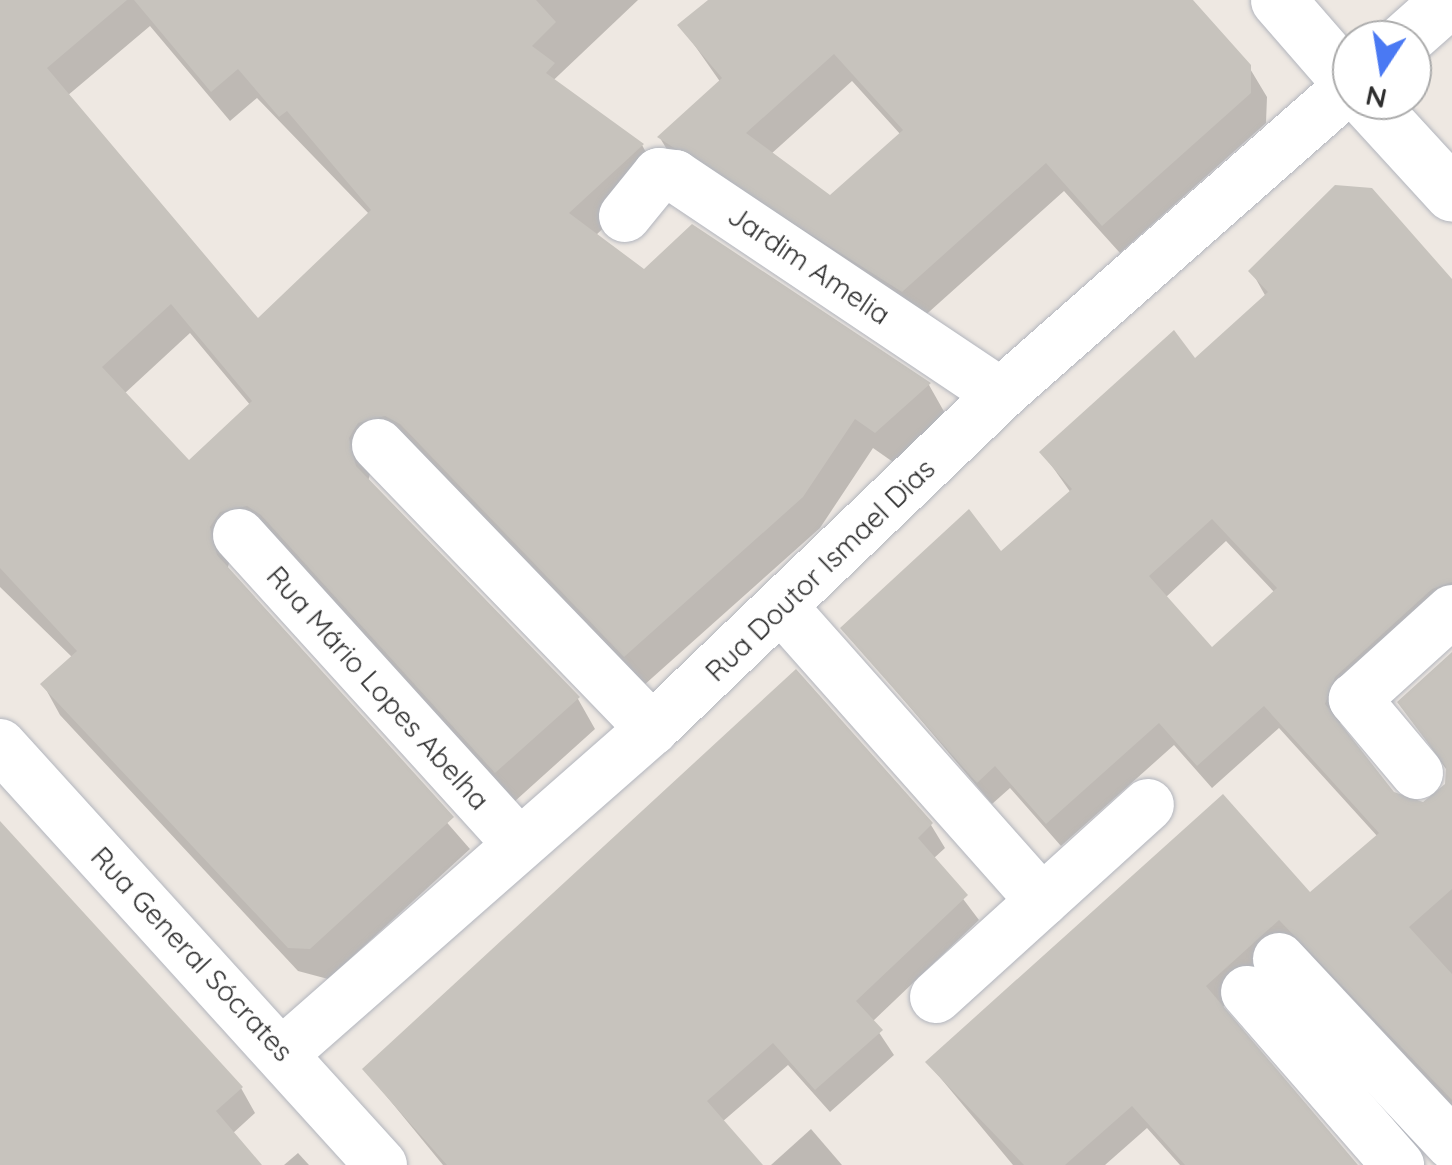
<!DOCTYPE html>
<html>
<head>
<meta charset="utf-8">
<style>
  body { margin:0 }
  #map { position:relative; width:1452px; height:1165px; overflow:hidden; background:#eee8e2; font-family:Quicksand,sans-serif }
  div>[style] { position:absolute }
  .shadow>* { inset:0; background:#0003 }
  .building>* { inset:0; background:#c7c3bd }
  .roads { filter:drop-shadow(0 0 2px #b2b5bd) drop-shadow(0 0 2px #b2b5bd) }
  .minor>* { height:52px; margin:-26px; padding:0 26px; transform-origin:26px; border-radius:26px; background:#fff }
  .tertiary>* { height:55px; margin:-27.5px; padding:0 27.5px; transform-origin:27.5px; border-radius:27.5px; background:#fff }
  span { translate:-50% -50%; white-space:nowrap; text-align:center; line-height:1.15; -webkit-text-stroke:8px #fff; paint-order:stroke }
  .street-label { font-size:28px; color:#2e2e2e }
  .north { position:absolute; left:1332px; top:20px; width:100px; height:100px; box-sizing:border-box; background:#fff; border:2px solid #ababab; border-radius:50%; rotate:192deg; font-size:28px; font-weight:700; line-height:40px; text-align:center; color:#2e2e2e }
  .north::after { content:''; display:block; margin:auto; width:35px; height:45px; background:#4a79f3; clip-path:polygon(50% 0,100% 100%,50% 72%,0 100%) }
</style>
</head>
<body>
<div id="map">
  <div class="shadow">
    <i style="clip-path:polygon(evenodd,0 0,638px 0,410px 216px,642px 145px,659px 176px,595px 236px,645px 273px,929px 385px,946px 415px,893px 462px,873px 448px,820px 528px,643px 686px,375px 453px,368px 482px,578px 699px,595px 729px,514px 802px,235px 544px,227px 570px,470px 849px,328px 979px,298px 971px,60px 715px,43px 684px,73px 658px,0 587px,0 0,150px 26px,230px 121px,257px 98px,370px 215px,258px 321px,67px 96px,150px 26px,0 0,190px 333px,251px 406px,189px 464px,124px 394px,190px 333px)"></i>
    <i style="clip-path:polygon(evenodd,712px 0,1190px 0,1249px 67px,1267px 97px,1266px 123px,1120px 253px,1064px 191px,920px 320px,677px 166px,660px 138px,721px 83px,681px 26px,712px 0,852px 81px,901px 135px,831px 198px,771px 154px,852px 81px)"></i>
    <i style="clip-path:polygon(evenodd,1252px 272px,1452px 283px,1452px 610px,1347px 701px,1339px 727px,1392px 794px,1424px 805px,1447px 785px,1448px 772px,1400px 702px,1452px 655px,1452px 1115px,1294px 942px,1222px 1008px,1355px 1165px,1180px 1165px,1147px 1128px,1105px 1165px,1013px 1165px,928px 1063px,1310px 895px,1378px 837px,1279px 728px,1212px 788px,1174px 745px,1061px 846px,1010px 788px,992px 804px,843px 628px,1001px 555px,1071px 493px,1042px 452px,1195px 362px,1266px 297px,1252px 272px,1226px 541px,1275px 593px,1211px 651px,1165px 598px,1226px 541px)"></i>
    <i style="clip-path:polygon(796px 672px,931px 825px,945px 848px,933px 859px,979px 920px,872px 1022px,894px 1055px,830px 1112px,788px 1065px,722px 1122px,760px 1165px,443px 1165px,365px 1070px)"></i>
    <i style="clip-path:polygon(0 824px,241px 1088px,255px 1113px,232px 1134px,259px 1165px,0 1165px)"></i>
    <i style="clip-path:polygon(811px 1129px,842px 1165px,771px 1165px)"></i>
    <i style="clip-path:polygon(298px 1153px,309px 1165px,284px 1165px)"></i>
  </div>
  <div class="building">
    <i style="clip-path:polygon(evenodd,0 0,127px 0,47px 68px,258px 318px,371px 210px,287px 111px,279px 117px,238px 69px,211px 92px,134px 0,536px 0,556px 22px,532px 46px,555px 63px,546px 73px,644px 144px,569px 213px,644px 269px,692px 224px,931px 383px,875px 433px,855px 419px,803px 497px,624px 657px,400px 424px,385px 416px,358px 423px,349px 438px,356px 466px,580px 697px,495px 773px,261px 515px,247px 506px,220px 512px,210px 527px,217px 555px,454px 817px,310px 949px,288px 948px,40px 684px,77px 651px,0 568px,0 0,171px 304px,252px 401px,189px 460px,102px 367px,171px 304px)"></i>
    <i style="clip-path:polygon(evenodd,708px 0,1193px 0,1251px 65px,1251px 93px,1102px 226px,1046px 163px,902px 292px,657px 137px,722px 78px,677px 25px,708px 0,834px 54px,903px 130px,830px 195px,746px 133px,834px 54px)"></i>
    <i style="clip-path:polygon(evenodd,1335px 185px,1372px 188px,1452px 279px,1452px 582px,1432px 589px,1335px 677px,1325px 704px,1394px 792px,1423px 802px,1445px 784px,1446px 767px,1397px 702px,1452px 652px,1452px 889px,1409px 927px,1452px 974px,1452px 1100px,1279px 920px,1206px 986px,1358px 1165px,1185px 1165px,1132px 1106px,1065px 1165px,1024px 1165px,925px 1062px,1223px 794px,1310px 892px,1379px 833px,1264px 706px,1197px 766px,1159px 723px,1046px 824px,995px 766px,977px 783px,840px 628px,969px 509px,1001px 551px,1072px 489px,1039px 452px,1174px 330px,1195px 358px,1268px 292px,1248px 271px,1335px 185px,1212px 519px,1277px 588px,1212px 647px,1149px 576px,1212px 519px)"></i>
    <i style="clip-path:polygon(796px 669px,933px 823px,918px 838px,968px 895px,856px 1001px,883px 1030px,815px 1090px,773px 1043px,707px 1101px,763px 1165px,447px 1165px,362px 1069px)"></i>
    <i style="clip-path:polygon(0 821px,243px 1087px,216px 1111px,262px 1165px,0 1165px)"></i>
  </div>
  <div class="roads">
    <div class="minor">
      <i style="left:625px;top:216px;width:54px;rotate:-51deg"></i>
      <i style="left:659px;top:174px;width:16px;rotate:7deg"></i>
      <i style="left:675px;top:176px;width:392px;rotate:33.8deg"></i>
      <i style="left:378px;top:445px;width:395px;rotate:46deg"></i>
      <i style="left:239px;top:535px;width:414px;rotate:47.8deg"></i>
      <i style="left:784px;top:610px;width:389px;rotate:48.4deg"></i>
      <i style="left:0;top:745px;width:567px;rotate:47.79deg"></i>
      <i style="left:1417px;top:773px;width:97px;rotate:-130deg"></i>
      <i style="left:1355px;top:699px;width:131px;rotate:-42.2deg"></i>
      <i style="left:1279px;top:959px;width:253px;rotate:46.9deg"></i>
      <i style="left:1247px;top:992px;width:230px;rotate:48.9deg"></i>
      <i style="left:936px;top:997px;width:286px;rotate:-42.2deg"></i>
      <i style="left:284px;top:1052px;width:490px;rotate:-41.3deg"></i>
      <i style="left:652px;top:729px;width:484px;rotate:-43.8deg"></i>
      <i style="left:1001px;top:394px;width:468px;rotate:-41.4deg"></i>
    </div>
    <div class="tertiary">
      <i style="left:1278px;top:0;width:113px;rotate:49deg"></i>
      <i style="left:1404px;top:40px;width:60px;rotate:-41.6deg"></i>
      <i style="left:1366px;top:100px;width:127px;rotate:47.5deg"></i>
    </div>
  </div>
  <div class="street-label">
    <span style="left:809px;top:265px;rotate:34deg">Jardim Amelia</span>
    <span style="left:820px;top:570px;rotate:-44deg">Rua Doutor Ismael Dias</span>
    <span style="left:378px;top:688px;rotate:48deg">Rua Mário Lopes Abelha</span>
    <span style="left:192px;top:954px;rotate:47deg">Rua General Sócrates</span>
  </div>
  <div class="north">N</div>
</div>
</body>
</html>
